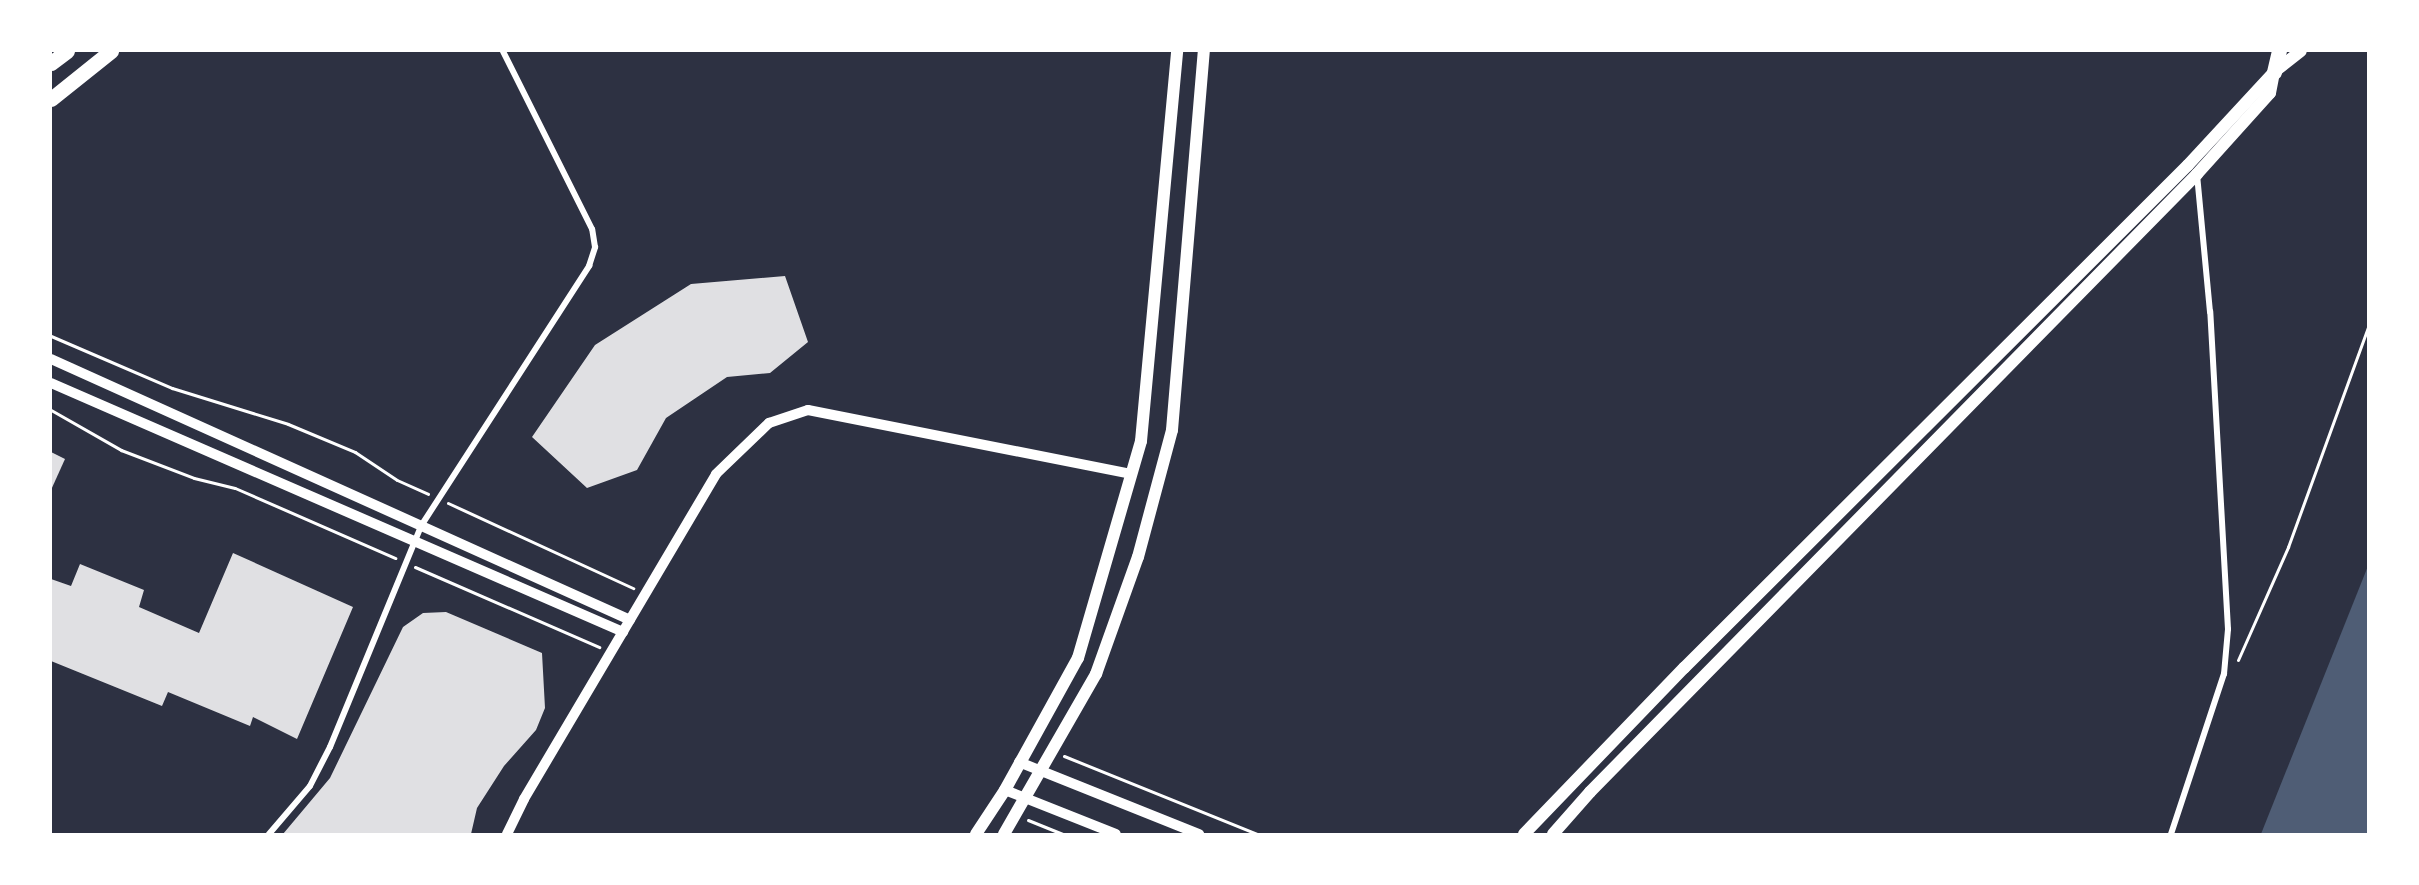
<!DOCTYPE html>
<html>
<head>
<meta charset="utf-8">
<style>
  body { margin:0 }
  #map { position:relative; width:2419px; height:885px; overflow:hidden; background:#2d3142; font-family:"Source Serif 4",serif }
  div>[style] { position:absolute }
  .water>* { inset:0; background:#4f5d75 }
  .building>* { inset:0; background:#e0e0e3 }
  .path>* { height:3px; margin:-1.5px; padding:0 1.5px; transform-origin:1.5px; border-radius:1.5px; background:#fff }
  .minor>* { height:6px; margin:-3px; padding:0 3px; transform-origin:3px; border-radius:3px; background:#fff }
  .tertiary>* { height:10px; margin:-5px; padding:0 5px; transform-origin:5px; border-radius:5px; background:#fff }
  .secondary>* { height:12px; margin:-6px; padding:0 6px; transform-origin:6px; border-radius:6px; background:#fff }
  .primary>* { height:15px; margin:-7.5px; padding:0 7.5px; transform-origin:7.5px; border-radius:7.5px; background:#fff }
  span { translate:-50% -50%; white-space:nowrap; text-align:center; line-height:1.15; -webkit-text-stroke:6px #fff; paint-order:stroke }
  .frame { position:absolute; inset:0; border:52px solid #fff; pointer-events:none }
</style>
</head>
<body>
<div id="map">
  <div class="water">
    <i style="clip-path:polygon(2368px 566px,2368px 834px,2261px 834px)"></i>
  </div>
  <div class="building">
    <i style="clip-path:polygon(785px 276px,808px 342px,770px 373px,727px 377px,666px 418px,637px 470px,587px 488px,532px 437px,595px 345px,691px 284px)"></i>
    <i style="clip-path:polygon(51px 452px,65px 459px,51px 490px)"></i>
    <i style="clip-path:polygon(233px 553px,353px 607px,297px 739px,253px 717px,250px 726px,168px 692px,162px 706px,51px 661px,51px 579px,71px 586px,80px 564px,144px 590px,139px 607px,199px 633px)"></i>
    <i style="clip-path:polygon(446px 612px,542px 653px,545px 708px,536px 730px,504px 766px,477px 808px,471px 834px,283px 834px,330px 778px,403px 627px,423px 613px)"></i>
  </div>
  <div class="path">
    <i style="left:51px;top:336px;width:132px;rotate:23.3deg"></i>
    <i style="left:172px;top:388px;width:121px;rotate:17.2deg"></i>
    <i style="left:288px;top:424px;width:73px;rotate:22.7deg"></i>
    <i style="left:355px;top:452px;width:50px;rotate:33.7deg"></i>
    <i style="left:397px;top:480px;width:34px;rotate:24deg"></i>
    <i style="left:51px;top:410px;width:81px;rotate:29.7deg"></i>
    <i style="left:121px;top:450px;width:78px;rotate:21deg"></i>
    <i style="left:194px;top:478px;width:42px;rotate:13.7deg"></i>
    <i style="left:235px;top:488px;width:175px;rotate:23.6deg"></i>
    <i style="left:448px;top:503px;width:204px;rotate:24.7deg"></i>
    <i style="left:415px;top:567px;width:201px;rotate:23.5deg"></i>
    <i style="left:2238px;top:660px;width:124px;rotate:-66.1deg"></i>
    <i style="left:2288px;top:547px;width:234px;rotate:-70deg"></i>
    <i style="left:1064px;top:756px;width:208px;rotate:22deg"></i>
    <i style="left:1028px;top:820px;width:38px;rotate:22deg"></i>
  </div>
  <div class="minor">
    <i style="left:269px;top:834px;width:63px;rotate:-49.5deg"></i>
    <i style="left:310px;top:786px;width:44px;rotate:-62.9deg"></i>
    <i style="left:330px;top:747px;width:239px;rotate:-67.6deg"></i>
    <i style="left:421px;top:526px;width:310px;rotate:-57.1deg"></i>
    <i style="left:589px;top:266px;width:20px;rotate:-72deg"></i>
    <i style="left:595px;top:247px;width:18px;rotate:-99deg"></i>
    <i style="left:592px;top:229px;width:199px;rotate:-116.6deg"></i>
    <i style="left:2171px;top:834px;width:169px;rotate:-71.7deg"></i>
    <i style="left:2224px;top:674px;width:45px;rotate:-84.9deg"></i>
    <i style="left:2228px;top:629px;width:318px;rotate:-93.2deg"></i>
    <i style="left:2210px;top:312px;width:139px;rotate:-95.4deg"></i>
  </div>
  <div class="tertiary">
    <i style="left:51px;top:359px;width:635px;rotate:24.26deg"></i>
    <i style="left:51px;top:383px;width:624px;rotate:23.52deg"></i>
    <i style="left:1019px;top:762px;width:194px;rotate:21.8deg"></i>
    <i style="left:1005px;top:790px;width:119px;rotate:21.6deg"></i>
    <i style="left:507px;top:834px;width:39px;rotate:-64deg"></i>
    <i style="left:524px;top:799px;width:377px;rotate:-59.4deg"></i>
    <i style="left:716px;top:474px;width:74px;rotate:-43.9deg"></i>
    <i style="left:769px;top:423px;width:41px;rotate:-18.4deg"></i>
    <i style="left:808px;top:410px;width:329px;rotate:11.2deg"></i>
  </div>
  <div class="secondary">
    <i style="left:976px;top:834px;width:53px;rotate:-56.6deg"></i>
    <i style="left:1005px;top:790px;width:151px;rotate:-61.1deg"></i>
    <i style="left:1078px;top:658px;width:226px;rotate:-73.8deg"></i>
    <i style="left:1141px;top:441px;width:392px;rotate:-84.7deg"></i>
    <i style="left:1004px;top:834px;width:185px;rotate:-60.1deg"></i>
    <i style="left:1096px;top:674px;width:124px;rotate:-70.3deg"></i>
    <i style="left:1138px;top:557px;width:131px;rotate:-75deg"></i>
    <i style="left:1172px;top:430px;width:380px;rotate:-85.2deg"></i>
    <i style="left:1524px;top:834px;width:231px;rotate:-46.1deg"></i>
    <i style="left:1684px;top:668px;width:712px;rotate:-44.94deg"></i>
    <i style="left:2188px;top:165px;width:127px;rotate:-47.2deg"></i>
    <i style="left:2274px;top:72px;width:34px;rotate:-38deg"></i>
    <i style="left:1553px;top:834px;width:56px;rotate:-48.6deg"></i>
    <i style="left:1590px;top:792px;width:866px;rotate:-45.51deg"></i>
    <i style="left:2197px;top:174px;width:109px;rotate:-48deg"></i>
    <i style="left:2270px;top:93px;width:20px;rotate:-79deg"></i>
  </div>
  <div class="primary">
    <i style="left:51px;top:63px;width:20px;rotate:-37deg"></i>
    <i style="left:2274px;top:72px;width:22px;rotate:-77deg"></i>
    <i style="left:51px;top:99px;width:77px;rotate:-38.7deg"></i>
  </div>
  <div class="frame"></div>
</div>
</body>
</html>
